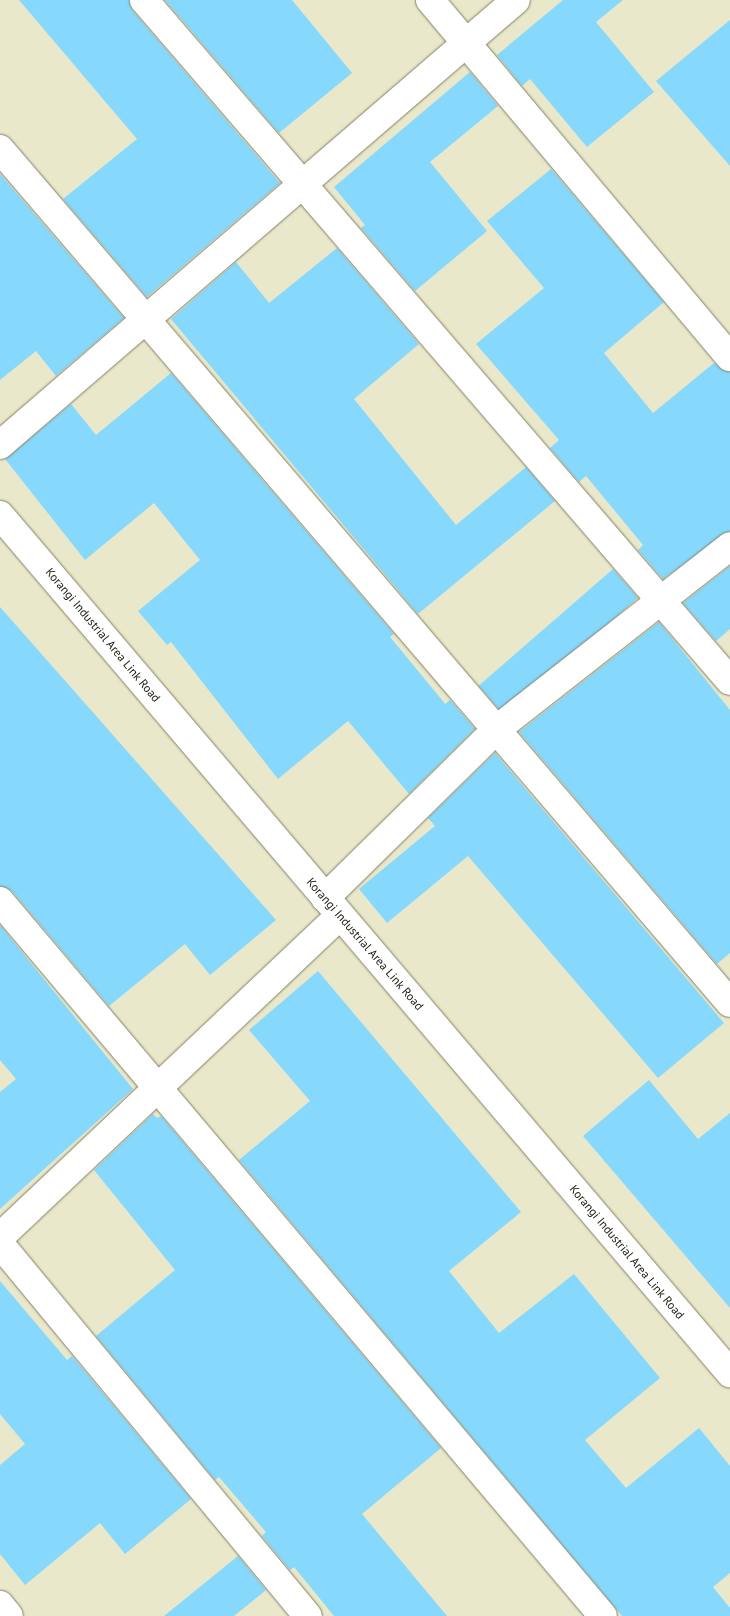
<!DOCTYPE html>
<html>
<head>
<meta charset="utf-8">
<style>
  body { margin:0 }
  #map { position:relative; width:730px; height:1616px; overflow:hidden; background:#eae8cb; font-family:"PT Sans",sans-serif }
  div>[style] { position:absolute }
  .building>* { inset:0; background:#86d8fc; transform-origin:0 0 }
  .roads { filter:drop-shadow(0 0 1px #838166) drop-shadow(0 0 1px #838166) }
  .minor>* { height:28px; margin:-14px; padding:0 14px; transform-origin:14px; border-radius:14px; background:#fff }
  span { translate:-50% -50%; white-space:nowrap; text-align:center; line-height:1.15; -webkit-text-stroke:4.5px #fff; paint-order:stroke }
  .street-label { font-size:12px; color:#1d1c11 }
</style>
</head>
<body>
<div id="map">
  <div class="building">
    <i style="clip-path:polygon(19px 0,129px 0,132px 10px,280px 183px,147px 297px,63px 199px,137px 139px)"></i>
    <i style="clip-path:polygon(165px 0,292px 0,352px 73px,279px 133px)"></i>
    <i style="clip-path:polygon(563px 0,623px 0,596px 22px,654px 92px,587px 147px,530px 79px,522px 86px,497px 55px)"></i>
    <i style="clip-path:polygon(730px 20px,730px 166px,656px 81px)"></i>
    <i style="clip-path:polygon(470px 72px,498px 106px,430px 162px,487px 231px,415px 291px,361px 228px,365px 225px,334px 187px)"></i>
    <i style="clip-path:polygon(551px 169px,664px 302px,604px 353px,653px 413px,714px 363px,730px 372px,730px 531px,663px 579px,638px 550px,643px 545px,586px 476px,579px 482px,550px 448px,559px 440px,476px 344px,544px 288px,487px 221px)"></i>
    <i style="clip-path:polygon(0 174px,124px 318px,56px 376px,36px 351px,0 380px)"></i>
    <i style="clip-path:polygon(337px 248px,419px 344px,354px 399px,456px 525px,526px 467px,555px 501px,418px 614px,171px 319px,236px 262px,269px 303px)"></i>
    <i style="clip-path:polygon(171px 373px,394px 634px,390px 637px,442px 700px,445px 704px,450px 700px,475px 729px,409px 794px,348px 721px,278px 779px,171px 642px,167px 645px,138px 611px,200px 560px,154px 503px,85px 560px,5px 459px,71px 404px,96px 435px)"></i>
    <i style="clip-path:polygon(730px 566px,730px 629px,716px 641px,683px 603px)"></i>
    <i style="left:613px;top:569px;width:38px;height:178px;rotate:49deg"></i>
    <i style="clip-path:polygon(0 607px,276px 920px,210px 975px,185px 944px,109px 1006px,12px 891px,0 886px)"></i>
    <i style="clip-path:polygon(659px 622px,730px 710px,730px 953px,717px 964px,519px 732px)"></i>
    <i style="clip-path:polygon(495px 753px,724px 1023px,658px 1078px,468px 856px,387px 923px,359px 889px,435px 826px,428px 818px)"></i>
    <i style="clip-path:polygon(0 925px,133px 1089px,0 1209px,0 1092px,16px 1079px,0 1060px)"></i>
    <i style="clip-path:polygon(318px 971px,521px 1212px,449px 1271px,499px 1333px,574px 1274px,660px 1378px,585px 1440px,626px 1488px,699px 1428px,730px 1466px,730px 1573px,713px 1587px,730px 1608px,730px 1616px,622px 1616px,239px 1160px,310px 1101px,249px 1030px)"></i>
    <i style="clip-path:polygon(649px 1080px,698px 1139px,730px 1113px,730px 1308px,583px 1136px)"></i>
    <i style="clip-path:polygon(153px 1114px,157px 1118px,161px 1116px,441px 1448px,362px 1514px,447px 1616px,334px 1616px,294px 1567px,290px 1570px,262px 1536px,266px 1532px,219px 1477px,215px 1480px,96px 1336px,175px 1270px,94px 1170px)"></i>
    <i style="clip-path:polygon(0 1281px,67px 1360px,72px 1356px,191px 1499px,125px 1554px,100px 1523px,25px 1585px,0 1554px,0 1465px,25px 1444px,0 1414px)"></i>
    <i style="clip-path:polygon(238px 1556px,266px 1590px,234px 1616px,164px 1616px)"></i>
  </div>
  <div class="roads">
    <div class="minor">
      <i style="left:144px;top:0;width:898px;rotate:49.29deg"></i>
      <i style="left:430px;top:0;width:466px;rotate:50deg"></i>
      <i style="left:0;top:149px;width:1123px;rotate:49.48deg"></i>
      <i style="left:0;top:445px;width:681px;rotate:-40.77deg"></i>
      <i style="left:0;top:515px;width:1127px;rotate:49.61deg"></i>
      <i style="left:325px;top:898px;width:241px;rotate:-44.5deg"></i>
      <i style="left:497px;top:729px;width:296px;rotate:-38.1deg"></i>
      <i style="left:0;top:901px;width:935px;rotate:49.86deg"></i>
      <i style="left:0;top:1237px;width:468px;rotate:-43.4deg"></i>
      <i style="left:0;top:1244px;width:483px;rotate:50.4deg"></i>
      <i style="left:0;top:1605px;width:14px;rotate:51deg"></i>
    </div>
  </div>
  <div class="street-label">
    <span style="left:103px;top:635px;rotate:50deg">Korangi Industrial Area Link Road</span>
    <span style="left:365px;top:944px;rotate:49deg">Korangi Industrial Area Link Road</span>
    <span style="left:627px;top:1252px;rotate:50deg">Korangi Industrial Area Link Road</span>
  </div>
</div>
</body>
</html>
